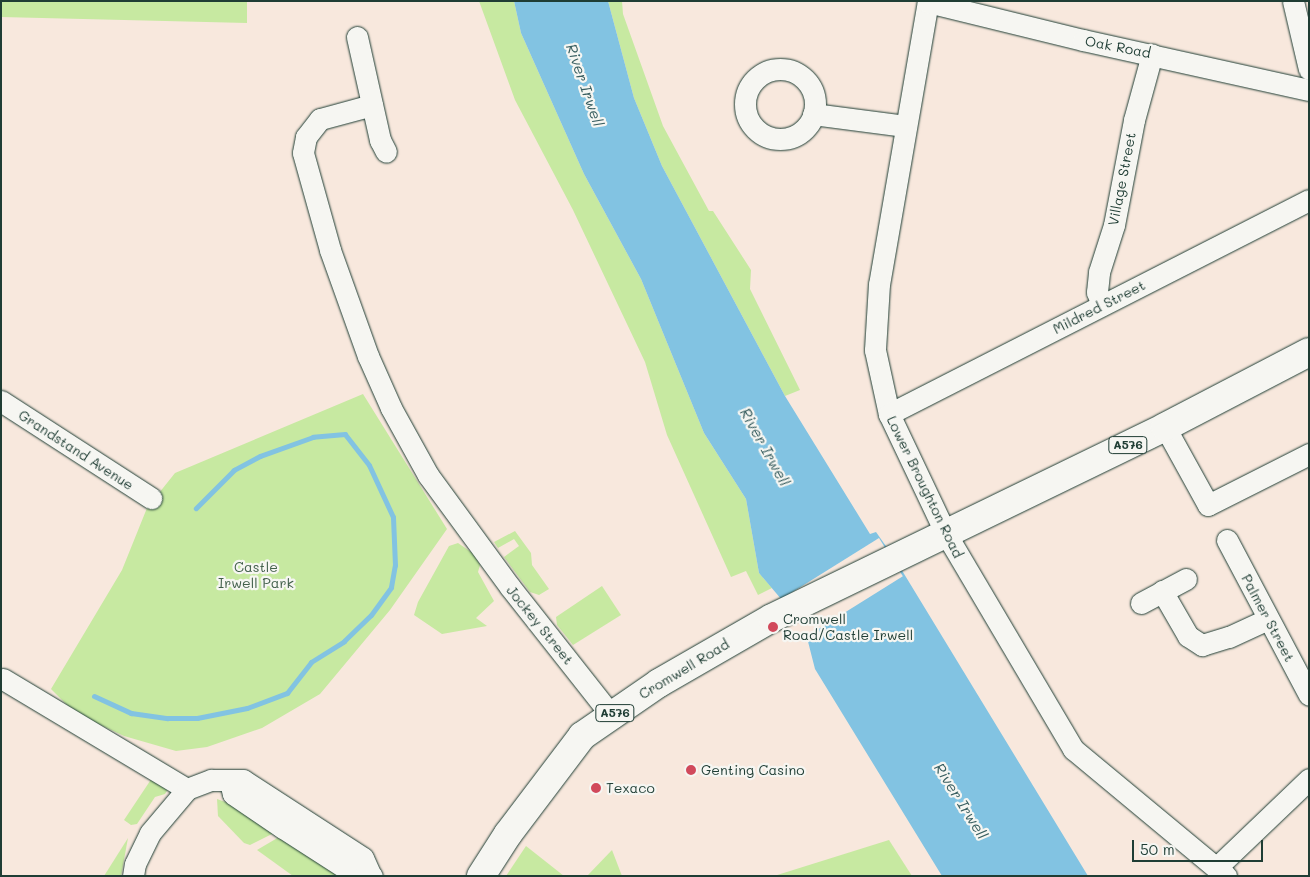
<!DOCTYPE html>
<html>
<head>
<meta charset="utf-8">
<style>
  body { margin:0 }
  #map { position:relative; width:1310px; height:877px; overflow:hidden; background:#f8e8dd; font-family:Mali,sans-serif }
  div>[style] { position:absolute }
  .green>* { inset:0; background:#c7e9a1 }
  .water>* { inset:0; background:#82c3e2 }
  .pier>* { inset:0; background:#f8e8dd; transform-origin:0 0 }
  .stream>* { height:5px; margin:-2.5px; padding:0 2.5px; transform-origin:2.5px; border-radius:2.5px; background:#82c3e2 }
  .roads { filter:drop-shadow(0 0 1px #1f3d34) drop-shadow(0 0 1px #1f3d34) }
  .minor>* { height:21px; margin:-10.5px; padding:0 10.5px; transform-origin:10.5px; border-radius:10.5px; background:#f6f6f2 }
  .minor>.ring { margin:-10.5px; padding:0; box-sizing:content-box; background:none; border:21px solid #f6f6f2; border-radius:50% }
  .highway>* { height:28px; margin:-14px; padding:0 14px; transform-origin:14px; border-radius:14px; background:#f6f6f2 }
  .dots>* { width:14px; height:14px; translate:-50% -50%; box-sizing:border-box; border:2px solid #f6f6f2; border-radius:50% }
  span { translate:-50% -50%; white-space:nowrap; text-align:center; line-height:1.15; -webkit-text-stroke:4.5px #f6f6f2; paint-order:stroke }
  .shield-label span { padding:1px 4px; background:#f6f6f2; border:1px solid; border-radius:4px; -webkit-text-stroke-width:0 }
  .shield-label { font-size:12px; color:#1f3d34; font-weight:700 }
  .street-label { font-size:14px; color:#1f3d34 }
  .park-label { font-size:14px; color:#415f4a }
  .poi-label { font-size:14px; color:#1f3d34 }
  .left { translate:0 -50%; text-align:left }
  .water-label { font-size:15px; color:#385e60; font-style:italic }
  .frame { position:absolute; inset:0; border:2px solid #1f3d34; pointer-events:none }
  .scale { position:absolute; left:1132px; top:840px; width:131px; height:22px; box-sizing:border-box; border:2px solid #1f3d34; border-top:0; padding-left:6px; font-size:15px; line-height:18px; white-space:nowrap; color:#1f3d34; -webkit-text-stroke:4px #f6f6f2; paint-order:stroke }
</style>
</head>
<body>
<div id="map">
  <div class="green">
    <i style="clip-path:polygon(1px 1px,247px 1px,247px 23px,1px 17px)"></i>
    <i style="clip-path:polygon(479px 1px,514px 1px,521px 33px,584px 174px,641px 279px,704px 433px,746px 499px,759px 573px,772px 588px,758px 595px,746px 571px,731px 577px,667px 435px,645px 362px,573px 210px,515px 100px)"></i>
    <i style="clip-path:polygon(608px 1px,622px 1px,623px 14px,663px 126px,709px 211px,713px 211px,751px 270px,750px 289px,800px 390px,785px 396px,662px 166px,634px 98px)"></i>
    <i style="clip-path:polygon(363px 394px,447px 529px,390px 610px,320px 694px,262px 728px,207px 747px,176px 751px,124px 736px,75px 713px,51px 689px,122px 570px,147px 508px,175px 473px)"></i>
    <i style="clip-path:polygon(515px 531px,531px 553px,532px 565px,549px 589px,539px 595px,530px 592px,504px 557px,519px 546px,514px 539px,498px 548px,494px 542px)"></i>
    <i style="clip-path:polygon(458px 543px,474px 554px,480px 565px,478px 572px,494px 601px,476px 618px,487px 626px,442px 634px,414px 615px,418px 602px,449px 546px)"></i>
    <i style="clip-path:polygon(602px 586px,621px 615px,573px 645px,557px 625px,556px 617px)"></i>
    <i style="clip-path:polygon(154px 775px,170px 786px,165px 794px,155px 797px,137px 824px,131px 825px,124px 820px)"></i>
    <i style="clip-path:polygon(217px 799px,228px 803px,274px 833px,250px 845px,244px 843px,218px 816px)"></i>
    <i style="clip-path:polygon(279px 837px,339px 876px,293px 876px,257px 850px)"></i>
    <i style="clip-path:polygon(128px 838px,121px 876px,104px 876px)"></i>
    <i style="clip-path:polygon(889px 840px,912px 876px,774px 876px)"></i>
    <i style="clip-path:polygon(526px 846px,564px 876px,506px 876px)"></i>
    <i style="clip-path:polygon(612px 850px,622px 876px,587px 876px)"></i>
  </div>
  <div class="water">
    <i style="clip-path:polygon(514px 1px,608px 1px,634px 98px,662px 166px,785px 396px,870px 534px,876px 532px,895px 559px,1088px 876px,942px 876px,815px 669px,804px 626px,759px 573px,746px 499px,704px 433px,641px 279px,584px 174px,521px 33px)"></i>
  </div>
  <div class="pier">
    <i style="left:879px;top:538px;width:45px;height:117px;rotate:58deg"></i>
  </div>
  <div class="stream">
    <i style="left:94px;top:696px;width:41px;rotate:24.7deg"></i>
    <i style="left:131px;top:713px;width:37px;rotate:8deg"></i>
    <i style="left:168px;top:718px;width:29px"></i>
    <i style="left:197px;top:718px;width:51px;rotate:-11.3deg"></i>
    <i style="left:247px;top:708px;width:43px;rotate:-20.6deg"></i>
    <i style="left:287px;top:693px;width:39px;rotate:-52deg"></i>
    <i style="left:311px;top:662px;width:39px;rotate:-32deg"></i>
    <i style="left:344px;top:641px;width:37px;rotate:-44deg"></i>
    <i style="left:371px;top:615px;width:34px;rotate:-54deg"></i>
    <i style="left:391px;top:587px;width:22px;rotate:-80deg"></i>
    <i style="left:395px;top:565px;width:48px;rotate:-92.4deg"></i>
    <i style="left:393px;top:517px;width:57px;rotate:-114.8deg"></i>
    <i style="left:369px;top:465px;width:39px;rotate:-128deg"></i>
    <i style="left:345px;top:434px;width:32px;rotate:175deg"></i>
    <i style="left:313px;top:437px;width:56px;rotate:160.3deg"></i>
    <i style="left:260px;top:456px;width:30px;rotate:152deg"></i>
    <i style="left:234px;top:470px;width:54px;rotate:135deg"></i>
  </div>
  <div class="roads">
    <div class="minor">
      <i style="left:928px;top:1px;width:287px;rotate:99.8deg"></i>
      <i style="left:879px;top:284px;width:66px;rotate:93.5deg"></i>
      <i style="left:875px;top:350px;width:66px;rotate:77.7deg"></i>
      <i style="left:889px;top:414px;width:133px;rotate:64.6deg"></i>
      <i style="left:946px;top:534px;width:250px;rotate:59.4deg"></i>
      <i style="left:1073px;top:749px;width:199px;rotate:39.7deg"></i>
      <i style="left:1293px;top:1px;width:70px;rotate:76.8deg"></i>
      <i style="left:928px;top:2px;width:160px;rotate:13.8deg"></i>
      <i style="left:1083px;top:40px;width:231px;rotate:12.5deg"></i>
      <i style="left:357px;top:37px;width:106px;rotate:77.4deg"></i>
      <i style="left:380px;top:140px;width:13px;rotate:63deg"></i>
      <i class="ring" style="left:745px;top:69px;width:49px;height:49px"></i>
      <i style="left:372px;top:105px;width:54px;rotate:164.9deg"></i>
      <i style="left:320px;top:119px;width:23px;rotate:128deg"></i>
      <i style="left:306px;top:137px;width:16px;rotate:101deg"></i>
      <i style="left:303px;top:153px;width:101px;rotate:74.4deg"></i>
      <i style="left:330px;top:250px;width:113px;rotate:70.3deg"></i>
      <i style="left:368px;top:356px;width:57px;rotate:66.1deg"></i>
      <i style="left:391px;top:408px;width:77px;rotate:61.1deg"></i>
      <i style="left:428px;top:475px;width:139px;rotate:53.8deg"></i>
      <i style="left:510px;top:587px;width:163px;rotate:51.7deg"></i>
      <i style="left:813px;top:114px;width:93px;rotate:7.4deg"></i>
      <i style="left:1102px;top:305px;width:14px;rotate:-111deg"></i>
      <i style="left:1097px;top:292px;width:20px;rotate:-84deg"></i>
      <i style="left:1099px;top:272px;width:49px;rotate:-72.3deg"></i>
      <i style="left:1114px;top:225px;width:107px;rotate:-79.2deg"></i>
      <i style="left:1134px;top:120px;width:68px;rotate:-74.7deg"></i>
      <i style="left:1px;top:401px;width:179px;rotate:32.9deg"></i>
      <i style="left:889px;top:414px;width:471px;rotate:-27deg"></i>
      <i style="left:1165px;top:427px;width:89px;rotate:61.1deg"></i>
      <i style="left:1208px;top:505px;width:113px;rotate:-26.8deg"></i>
      <i style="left:1227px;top:540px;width:175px;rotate:62.1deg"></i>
      <i style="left:1162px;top:591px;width:52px;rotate:60deg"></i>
      <i style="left:1188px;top:636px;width:17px;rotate:33deg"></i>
      <i style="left:1202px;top:645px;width:28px;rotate:-17deg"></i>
      <i style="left:1229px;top:637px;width:43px;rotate:-24.8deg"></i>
      <i style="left:1141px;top:603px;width:51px;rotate:-28.1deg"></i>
      <i style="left:3px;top:679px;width:214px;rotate:30.9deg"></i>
      <i style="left:230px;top:782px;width:12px;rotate:76deg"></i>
      <i style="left:233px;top:794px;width:60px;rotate:34.2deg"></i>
      <i style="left:283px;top:828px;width:83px;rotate:32.7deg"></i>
      <i style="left:353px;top:873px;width:19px;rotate:9deg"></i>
      <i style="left:1216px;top:868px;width:129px;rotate:-43.7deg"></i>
      <i style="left:133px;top:876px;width:12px;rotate:-81deg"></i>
      <i style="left:135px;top:864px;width:34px;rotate:-64deg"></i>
      <i style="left:150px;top:833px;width:57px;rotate:-49.9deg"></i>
      <i style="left:187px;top:789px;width:26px;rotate:-21deg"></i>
      <i style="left:211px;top:780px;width:32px"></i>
      <i style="left:243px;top:780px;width:143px;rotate:33deg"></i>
      <i style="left:363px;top:858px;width:17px;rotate:66deg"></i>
    </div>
    <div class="highway">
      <i style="left:481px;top:876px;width:50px;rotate:-57.3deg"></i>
      <i style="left:508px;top:834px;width:123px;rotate:-52.9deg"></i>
      <i style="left:582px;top:736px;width:93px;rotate:-34.5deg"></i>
      <i style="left:659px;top:683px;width:130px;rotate:-29.9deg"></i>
      <i style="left:772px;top:618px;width:437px;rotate:-25.9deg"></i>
      <i style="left:1165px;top:427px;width:162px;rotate:-27.5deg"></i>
    </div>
  </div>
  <div class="dots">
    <i style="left:773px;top:627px;background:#d1495b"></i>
    <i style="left:691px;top:770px;background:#d1495b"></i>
    <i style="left:596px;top:788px;background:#d1495b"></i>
  </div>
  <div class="shield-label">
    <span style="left:1128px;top:445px">A576</span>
    <span style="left:615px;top:713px">A576</span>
  </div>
  <div class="street-label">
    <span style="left:1118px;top:47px;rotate:11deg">Oak Road</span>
    <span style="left:1122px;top:179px;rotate:-79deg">Village Street</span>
    <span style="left:1099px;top:307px;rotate:-27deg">Mildred Street</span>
    <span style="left:76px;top:450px;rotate:33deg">Grandstand Avenue</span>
    <span style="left:925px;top:487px;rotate:64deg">Lower Broughton Road</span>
    <span style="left:1268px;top:618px;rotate:62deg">Palmer Street</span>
    <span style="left:540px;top:625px;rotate:51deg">Jockey Street</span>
    <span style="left:684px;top:669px;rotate:-31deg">Cromwell Road</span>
  </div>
  <div class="park-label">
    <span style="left:256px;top:575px">Castle<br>Irwell Park</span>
  </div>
  <div class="poi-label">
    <span class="left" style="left:783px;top:627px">Cromwell<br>Road/Castle Irwell</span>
    <span class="left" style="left:701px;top:770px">Genting Casino</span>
    <span class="left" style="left:606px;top:788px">Texaco</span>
  </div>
  <div class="water-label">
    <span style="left:585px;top:85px;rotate:71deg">River Irwell</span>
    <span style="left:765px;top:447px;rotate:61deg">River Irwell</span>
    <span style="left:961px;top:801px;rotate:58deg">River Irwell</span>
  </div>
  <div class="frame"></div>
  <div class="scale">50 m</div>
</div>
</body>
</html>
